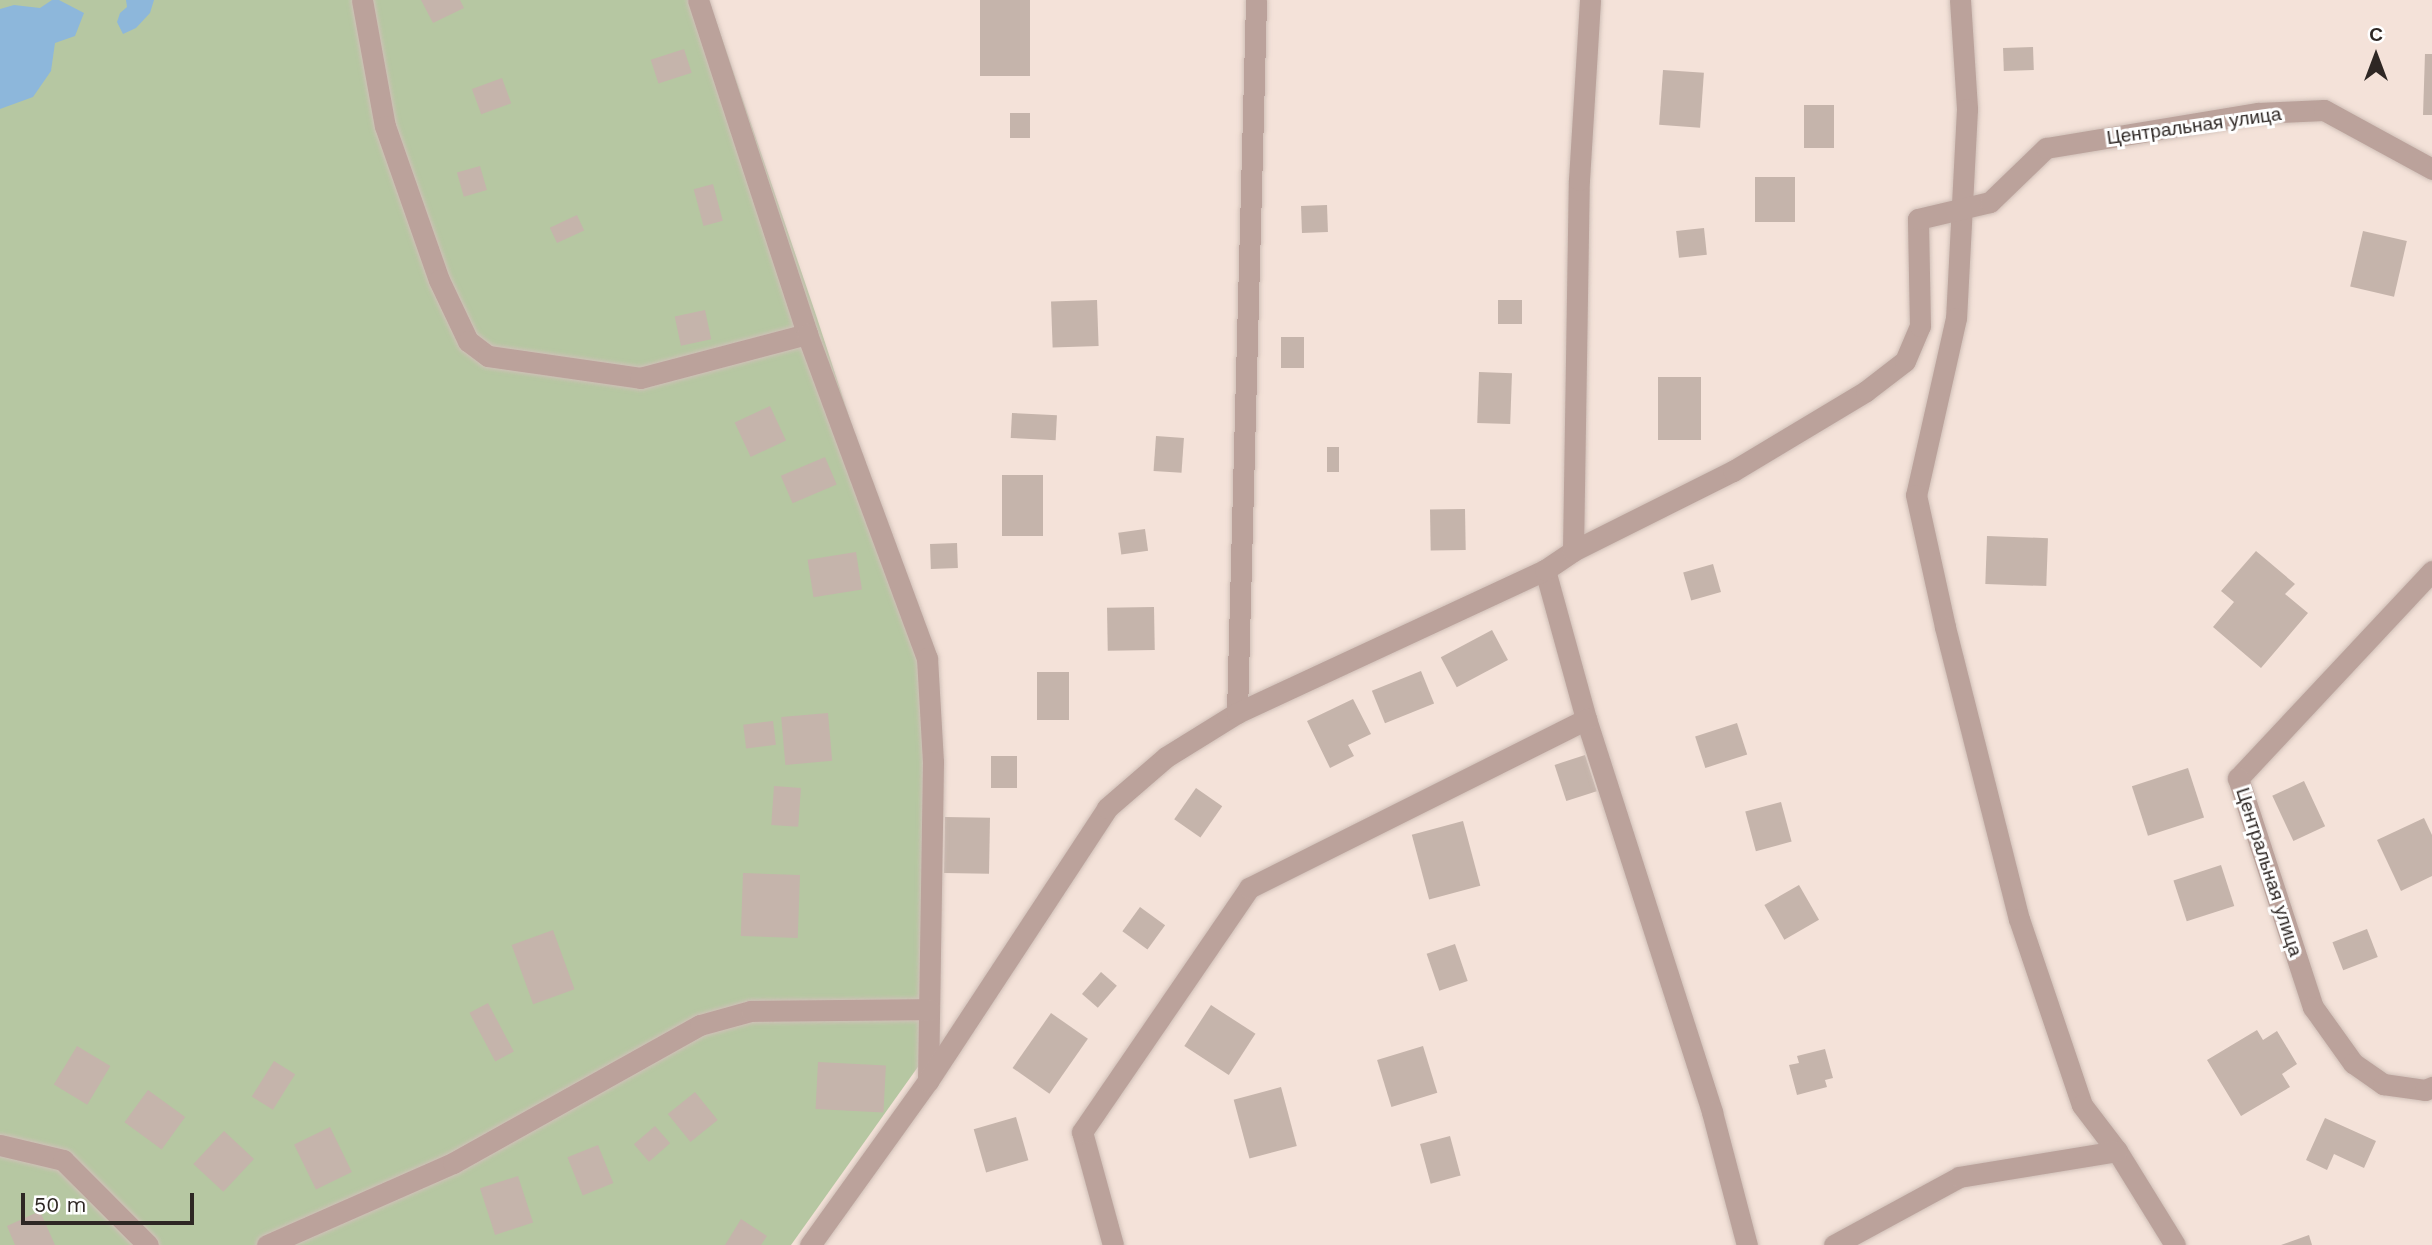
<!DOCTYPE html>
<html>
<head>
<meta charset="utf-8">
<style>
  body { margin:0 }
  #map { position:relative; width:2432px; height:1245px; overflow:hidden; background:#f4e2d9; font-family:"Work Sans",sans-serif }
  div>[style] { position:absolute }
  .green>* { inset:0; background:#b6c7a2 }
  .water>* { inset:0; background:#8db7db }
  .building>* { inset:0; background:#c5b4ab; transform-origin:0 0 }
  .roads { filter:drop-shadow(0 0 2px #d0c0b8) drop-shadow(0 0 2px #d0c0b8) }
  .street>* { height:21px; margin:-10.5px; padding:0 10.5px; transform-origin:10.5px; border-radius:10.5px; background:#bba29b }
  span { translate:-50% -50%; white-space:nowrap; text-align:center; line-height:1.15; -webkit-text-stroke:6px #fff; paint-order:stroke }
  .street-label { font-size:19px; color:#2e2724 }
  .north { position:absolute; left:2341px; top:21px; width:70px; height:70px; -webkit-text-stroke:5px #fff; paint-order:stroke; rotate:0deg; font-size:19px; font-weight:700; line-height:28px; text-align:center; color:#2e2724 }
  .north::after { content:''; display:block; margin:auto; width:24px; height:32px; background:#2e2724; clip-path:polygon(50% 0,100% 100%,50% 72%,0 100%) }
  .scale { position:absolute; left:21px; top:1193px; width:173px; height:32px; box-sizing:border-box; border:4px solid #2e2724; border-top:0; padding-left:9px; font-size:21px; line-height:24px; white-space:nowrap; color:#2e2724; -webkit-text-stroke:5px #fff; paint-order:stroke }
</style>
</head>
<body>
<div id="map">
  <div class="green">
    <i style="clip-path:polygon(0 0,709px 0,816px 315px,925px 650px,920px 1064px,791px 1245px,0 1245px)"></i>
  </div>
  <div class="water">
    <i style="clip-path:polygon(52px 0,59px 0,84px 13px,75px 36px,55px 43px,51px 71px,33px 97px,0 109px,0 9px,14px 5px,40px 8px)"></i>
    <i style="clip-path:polygon(126px 0,154px 0,150px 13px,136px 28px,123px 34px,117px 22px,120px 13px,127px 7px)"></i>
  </div>
  <div class="building">
    <i style="clip-path:polygon(421px 0,460px 0,464px 8px,433px 23px)"></i>
    <i style="left:980px;top:0;width:50px;height:76px"></i>
    <i style="left:2033px;top:47px;width:23px;height:30px;rotate:88deg"></i>
    <i style="left:684px;top:49px;width:25px;height:35px;rotate:72deg"></i>
    <i style="clip-path:polygon(2425px 54px,2432px 54px,2432px 115px,2423px 115px)"></i>
    <i style="left:1663px;top:70px;width:41px;height:55px;rotate:4deg"></i>
    <i style="left:502px;top:78px;width:27px;height:32px;rotate:70deg"></i>
    <i style="left:1804px;top:105px;width:30px;height:43px"></i>
    <i style="left:1010px;top:113px;width:20px;height:25px"></i>
    <i style="left:480px;top:166px;width:25px;height:24px;rotate:74deg"></i>
    <i style="left:1755px;top:177px;width:40px;height:45px"></i>
    <i style="left:713px;top:184px;width:38px;height:20px;rotate:75deg"></i>
    <i style="left:1327px;top:205px;width:27px;height:26px;rotate:88deg"></i>
    <i style="left:577px;top:215px;width:17px;height:30px;rotate:65deg"></i>
    <i style="left:1704px;top:228px;width:27px;height:28px;rotate:84deg"></i>
    <i style="left:2363px;top:231px;width:45px;height:57px;rotate:13deg"></i>
    <i style="left:1097px;top:300px;width:46px;height:46px;rotate:88deg"></i>
    <i style="left:1498px;top:300px;width:24px;height:24px"></i>
    <i style="left:705px;top:310px;width:30px;height:31px;rotate:78deg"></i>
    <i style="left:1281px;top:337px;width:23px;height:31px"></i>
    <i style="left:1479px;top:372px;width:33px;height:51px;rotate:2deg"></i>
    <i style="left:1658px;top:377px;width:43px;height:63px"></i>
    <i style="left:770px;top:406px;width:38px;height:39px;rotate:65deg"></i>
    <i style="left:1012px;top:413px;width:45px;height:25px;rotate:3deg"></i>
    <i style="left:1156px;top:436px;width:28px;height:35px;rotate:4deg"></i>
    <i style="left:1327px;top:447px;width:12px;height:25px"></i>
    <i style="left:825px;top:457px;width:30px;height:48px;rotate:67deg"></i>
    <i style="left:1002px;top:475px;width:41px;height:61px"></i>
    <i style="left:1465px;top:509px;width:41px;height:35px;rotate:89deg"></i>
    <i style="left:1145px;top:529px;width:22px;height:27px;rotate:82deg"></i>
    <i style="left:1987px;top:536px;width:61px;height:48px;rotate:2deg"></i>
    <i style="left:957px;top:543px;width:25px;height:27px;rotate:88deg"></i>
    <i style="clip-path:polygon(2256px 551px,2295px 584px,2285px 594px,2308px 613px,2261px 668px,2213px 627px,2234px 602px,2221px 591px)"></i>
    <i style="left:856px;top:552px;width:38px;height:49px;rotate:81deg"></i>
    <i style="left:1713px;top:564px;width:29px;height:31px;rotate:74deg"></i>
    <i style="left:1154px;top:607px;width:43px;height:47px;rotate:89deg"></i>
    <i style="left:1492px;top:630px;width:34px;height:58px;rotate:62deg"></i>
    <i style="left:1421px;top:671px;width:35px;height:53px;rotate:68deg"></i>
    <i style="left:1037px;top:672px;width:32px;height:48px"></i>
    <i style="clip-path:polygon(1353px 699px,1371px 734px,1348px 745px,1354px 756px,1330px 768px,1307px 721px)"></i>
    <i style="left:828px;top:713px;width:48px;height:47px;rotate:85deg"></i>
    <i style="left:773px;top:721px;width:24px;height:30px;rotate:83deg"></i>
    <i style="left:1737px;top:723px;width:33px;height:44px;rotate:72deg"></i>
    <i style="left:1585px;top:755px;width:38px;height:32px;rotate:72deg"></i>
    <i style="left:991px;top:756px;width:26px;height:32px"></i>
    <i style="left:2188px;top:768px;width:52px;height:59px;rotate:72deg"></i>
    <i style="left:2304px;top:781px;width:50px;height:35px;rotate:65deg"></i>
    <i style="left:774px;top:786px;width:27px;height:39px;rotate:4deg"></i>
    <i style="left:1196px;top:788px;width:32px;height:38px;rotate:35deg"></i>
    <i style="left:1781px;top:802px;width:41px;height:37px;rotate:75deg"></i>
    <i style="left:945px;top:817px;width:45px;height:56px;rotate:1deg"></i>
    <i style="clip-path:polygon(2424px 818px,2432px 835px,2432px 876px,2401px 891px,2377px 840px)"></i>
    <i style="left:1463px;top:821px;width:67px;height:53px;rotate:75deg"></i>
    <i style="left:2221px;top:865px;width:43px;height:50px;rotate:72deg"></i>
    <i style="left:743px;top:873px;width:57px;height:63px;rotate:2deg"></i>
    <i style="left:1799px;top:885px;width:40px;height:40px;rotate:60deg"></i>
    <i style="left:1140px;top:907px;width:31px;height:30px;rotate:36deg"></i>
    <i style="left:2367px;top:929px;width:30px;height:37px;rotate:69deg"></i>
    <i style="left:553px;top:930px;width:63px;height:44px;rotate:70deg"></i>
    <i style="left:1455px;top:944px;width:39px;height:30px;rotate:71deg"></i>
    <i style="left:1101px;top:972px;width:21px;height:29px;rotate:41deg"></i>
    <i style="left:488px;top:1003px;width:55px;height:21px;rotate:62deg"></i>
    <i style="left:1211px;top:1005px;width:53px;height:49px;rotate:33deg"></i>
    <i style="left:1051px;top:1013px;width:45px;height:67px;rotate:35deg"></i>
    <i style="clip-path:polygon(2257px 1030px,2263px 1040px,2277px 1031px,2297px 1064px,2282px 1074px,2290px 1087px,2241px 1116px,2207px 1060px)"></i>
    <i style="left:77px;top:1046px;width:39px;height:45px;rotate:31deg"></i>
    <i style="left:1423px;top:1046px;width:49px;height:48px;rotate:73deg"></i>
    <i style="clip-path:polygon(1825px 1049px,1833px 1078px,1825px 1080px,1827px 1087px,1797px 1095px,1789px 1065px,1799px 1063px,1797px 1056px)"></i>
    <i style="left:274px;top:1061px;width:25px;height:42px;rotate:32deg"></i>
    <i style="left:818px;top:1062px;width:68px;height:47px;rotate:3deg"></i>
    <i style="left:1281px;top:1087px;width:61px;height:49px;rotate:75deg"></i>
    <i style="left:148px;top:1090px;width:46px;height:40px;rotate:36deg"></i>
    <i style="left:695px;top:1092px;width:36px;height:35px;rotate:51deg"></i>
    <i style="left:1016px;top:1117px;width:45px;height:44px;rotate:74deg"></i>
    <i style="clip-path:polygon(2325px 1118px,2376px 1141px,2364px 1168px,2334px 1154px,2327px 1170px,2306px 1160px)"></i>
    <i style="left:655px;top:1126px;width:23px;height:28px;rotate:49deg"></i>
    <i style="left:330px;top:1127px;width:50px;height:40px;rotate:64deg"></i>
    <i style="left:224px;top:1131px;width:41px;height:45px;rotate:43deg"></i>
    <i style="left:1450px;top:1136px;width:41px;height:31px;rotate:75deg"></i>
    <i style="left:598px;top:1145px;width:41px;height:33px;rotate:68deg"></i>
    <i style="left:518px;top:1176px;width:49px;height:40px;rotate:72deg"></i>
    <i style="clip-path:polygon(40px 1211px,55px 1245px,15px 1245px,7px 1226px)"></i>
    <i style="clip-path:polygon(741px 1219px,767px 1236px,761px 1245px,725px 1245px)"></i>
    <i style="clip-path:polygon(2309px 1235px,2312px 1245px,2281px 1245px)"></i>
  </div>
  <div class="roads">
    <div class="street">
      <i style="left:362px;top:0;width:128px;rotate:79.7deg"></i>
      <i style="left:385px;top:126px;width:163px;rotate:70.7deg"></i>
      <i style="left:439px;top:280px;width:68px;rotate:64.6deg"></i>
      <i style="left:468px;top:341px;width:25px;rotate:37deg"></i>
      <i style="left:488px;top:356px;width:154px;rotate:8.2deg"></i>
      <i style="left:640px;top:378px;width:173px;rotate:-14.8deg"></i>
      <i style="left:698px;top:0;width:351px;rotate:71.9deg"></i>
      <i style="left:807px;top:334px;width:346px;rotate:69.7deg"></i>
      <i style="left:927px;top:658px;width:104px;rotate:86.7deg"></i>
      <i style="left:933px;top:762px;width:319px;rotate:90.9deg"></i>
      <i style="left:1960px;top:0;width:109px;rotate:86.3deg"></i>
      <i style="left:1967px;top:109px;width:209px;rotate:93deg"></i>
      <i style="left:1956px;top:318px;width:181px;rotate:102.7deg"></i>
      <i style="left:1916px;top:495px;width:135px;rotate:77.6deg"></i>
      <i style="left:1945px;top:627px;width:301px;rotate:75.8deg"></i>
      <i style="left:2019px;top:919px;width:196px;rotate:71.3deg"></i>
      <i style="left:2082px;top:1105px;width:58px;rotate:52.7deg"></i>
      <i style="left:2117px;top:1151px;width:110px;rotate:58.3deg"></i>
      <i style="left:1573px;top:551px;width:371px;rotate:-89.1deg"></i>
      <i style="left:1579px;top:180px;width:180px;rotate:-86.5deg"></i>
      <i style="left:1545px;top:570px;width:155px;rotate:74.6deg"></i>
      <i style="left:1586px;top:719px;width:413px;rotate:72.2deg"></i>
      <i style="left:1712px;top:1112px;width:138px;rotate:75.3deg"></i>
      <i style="left:2432px;top:571px;width:284px;rotate:133.1deg"></i>
      <i style="left:2238px;top:778px;width:241px;rotate:71.9deg"></i>
      <i style="left:2313px;top:1007px;width:69px;rotate:54.5deg"></i>
      <i style="left:2353px;top:1063px;width:37px;rotate:35deg"></i>
      <i style="left:2383px;top:1084px;width:42px;rotate:8.1deg"></i>
      <i style="left:2425px;top:1090px;width:8px;rotate:-23deg"></i>
      <i style="left:1237px;top:713px;width:713px;rotate:-88.47deg"></i>
      <i style="left:0;top:1145px;width:65px;rotate:13.4deg"></i>
      <i style="left:63px;top:1160px;width:120px;rotate:45deg"></i>
      <i style="left:267px;top:1245px;width:203px;rotate:-23.8deg"></i>
      <i style="left:453px;top:1163px;width:283px;rotate:-29.2deg"></i>
      <i style="left:700px;top:1025px;width:53px;rotate:-15.4deg"></i>
      <i style="left:751px;top:1011px;width:178px;rotate:-0.6deg"></i>
      <i style="left:810px;top:1245px;width:202px;rotate:-54.3deg"></i>
      <i style="left:928px;top:1081px;width:326px;rotate:-56.7deg"></i>
      <i style="left:1107px;top:808px;width:78px;rotate:-40.8deg"></i>
      <i style="left:1166px;top:757px;width:84px;rotate:-31.8deg"></i>
      <i style="left:1237px;top:713px;width:340px;rotate:-24.9deg"></i>
      <i style="left:1545px;top:570px;width:34px;rotate:-34deg"></i>
      <i style="left:1573px;top:551px;width:179px;rotate:-26.6deg"></i>
      <i style="left:1733px;top:471px;width:155px;rotate:-31deg"></i>
      <i style="left:1866px;top:391px;width:49px;rotate:-37.6deg"></i>
      <i style="left:1905px;top:361px;width:38px;rotate:-67deg"></i>
      <i style="left:1920px;top:326px;width:107px;rotate:-91.1deg"></i>
      <i style="left:1918px;top:219px;width:74px;rotate:-13.3deg"></i>
      <i style="left:1990px;top:202px;width:78px;rotate:-44deg"></i>
      <i style="left:2046px;top:148px;width:215px;rotate:-9.4deg"></i>
      <i style="left:2258px;top:113px;width:66px;rotate:-2.6deg"></i>
      <i style="left:2324px;top:110px;width:123px;rotate:28.6deg"></i>
      <i style="left:1113px;top:1245px;width:117px;rotate:-105.3deg"></i>
      <i style="left:1082px;top:1132px;width:296px;rotate:-55.6deg"></i>
      <i style="left:1249px;top:888px;width:377px;rotate:-26.6deg"></i>
      <i style="left:1834px;top:1245px;width:142px;rotate:-28.5deg"></i>
      <i style="left:1959px;top:1177px;width:160px;rotate:-9.3deg"></i>
    </div>
  </div>
  <div class="street-label">
    <span style="left:2194px;top:126px;rotate:-8deg">Центральная улица</span>
    <span style="left:2269px;top:872px;rotate:72deg">Центральная улица</span>
  </div>
  <div class="north">С</div>
  <div class="scale">50 m</div>
</div>
</body>
</html>
